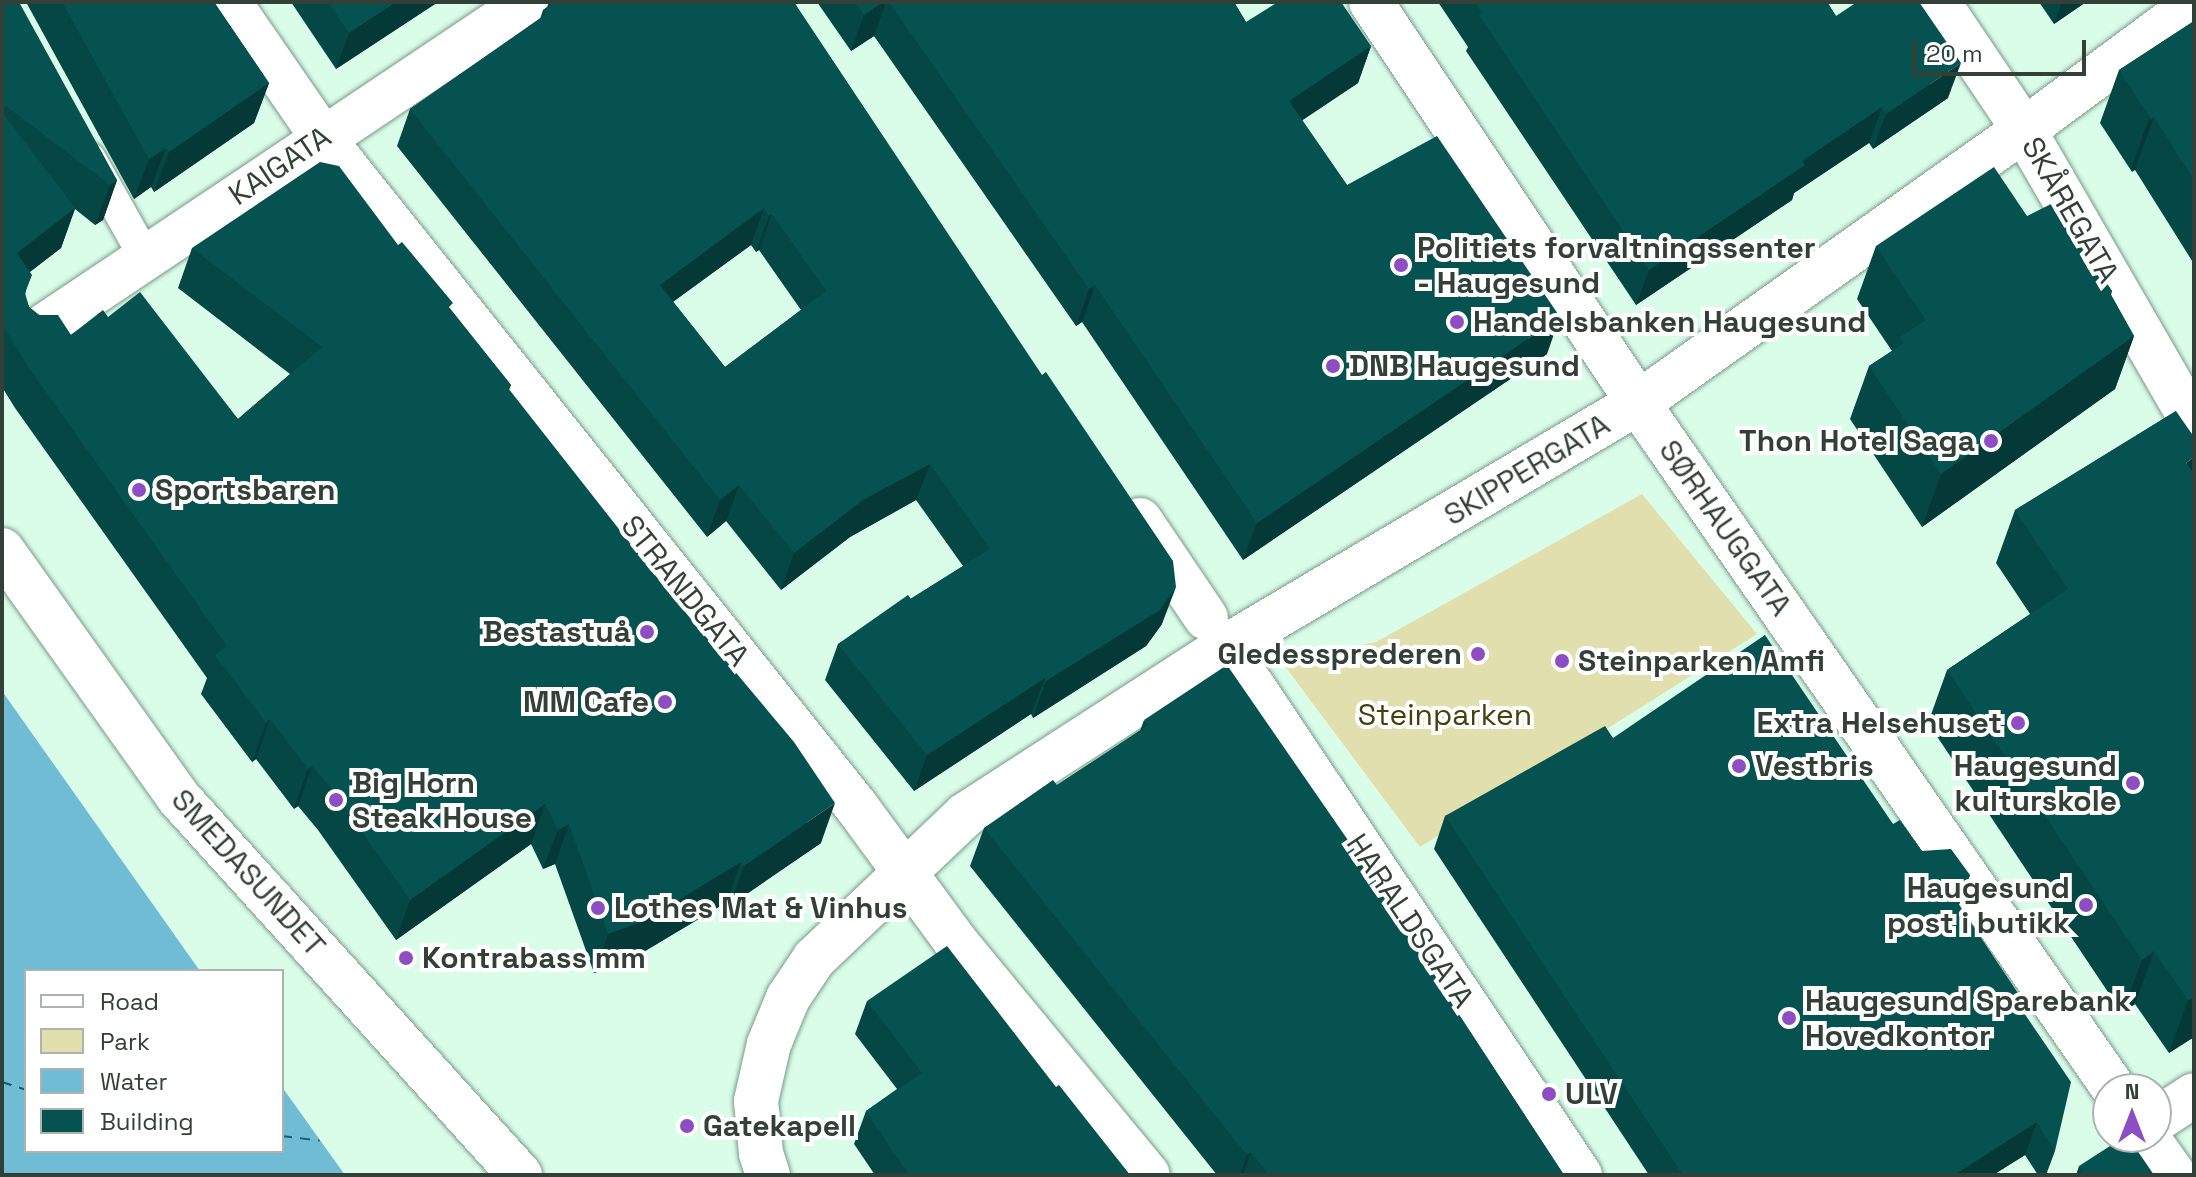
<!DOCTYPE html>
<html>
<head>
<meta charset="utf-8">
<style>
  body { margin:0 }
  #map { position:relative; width:2196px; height:1177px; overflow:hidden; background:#dafdea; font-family:"Space Grotesk",sans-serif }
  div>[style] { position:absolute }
  .green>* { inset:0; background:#e2dfae }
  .water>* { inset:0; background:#6fbcd4 }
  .ferry>* { height:2px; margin-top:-1px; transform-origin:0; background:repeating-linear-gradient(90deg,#1b5a6c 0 10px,transparent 0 18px) }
  .roads { filter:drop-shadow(0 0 2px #799a88) drop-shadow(0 0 2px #799a88) }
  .lane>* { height:32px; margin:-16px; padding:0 16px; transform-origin:16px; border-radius:16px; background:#fff }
  .street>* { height:44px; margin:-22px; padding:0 22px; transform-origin:22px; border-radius:22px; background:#fff }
  .secondary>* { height:44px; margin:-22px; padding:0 22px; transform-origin:22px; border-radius:22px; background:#fff }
  .wall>* { inset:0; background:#054745 }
  .shaded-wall>* { inset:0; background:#043938; transform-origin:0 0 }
  .building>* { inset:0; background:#065250 }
  .dots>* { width:22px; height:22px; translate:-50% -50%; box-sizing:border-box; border:4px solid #fff; border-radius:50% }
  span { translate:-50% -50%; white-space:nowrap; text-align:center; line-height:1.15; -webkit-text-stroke:8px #fff; paint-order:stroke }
  .street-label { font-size:30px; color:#324038 }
  .poi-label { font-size:30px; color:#324038; font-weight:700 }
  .left { translate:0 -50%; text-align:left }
  .right { translate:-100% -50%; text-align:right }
  .park-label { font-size:30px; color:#45400e }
  .frame { position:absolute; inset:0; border:4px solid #324038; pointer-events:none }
  .legend { position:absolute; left:24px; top:969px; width:260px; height:184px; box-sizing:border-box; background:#fff; border:2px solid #adb3af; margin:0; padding:10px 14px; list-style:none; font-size:24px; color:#324038 }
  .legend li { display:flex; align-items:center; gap:16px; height:40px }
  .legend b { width:40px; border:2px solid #adb3af }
  .north { position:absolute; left:2092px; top:1073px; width:80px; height:80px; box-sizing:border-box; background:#fff; border:2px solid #adb3af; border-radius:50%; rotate:0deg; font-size:22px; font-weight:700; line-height:32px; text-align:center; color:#324038 }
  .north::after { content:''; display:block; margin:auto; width:28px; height:36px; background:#8d4ec3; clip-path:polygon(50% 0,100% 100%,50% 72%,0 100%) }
  .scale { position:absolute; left:1912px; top:40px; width:174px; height:36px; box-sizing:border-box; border:4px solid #324038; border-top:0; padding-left:10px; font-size:24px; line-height:28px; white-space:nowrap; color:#324038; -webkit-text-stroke:6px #fff; paint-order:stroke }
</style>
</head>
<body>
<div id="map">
  <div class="green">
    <i style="clip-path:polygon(1642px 494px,1757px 634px,1420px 847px,1281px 661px,1376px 642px)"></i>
  </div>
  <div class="water">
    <i style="clip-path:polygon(2px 691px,200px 971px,26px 971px,26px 1151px,282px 1151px,282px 1087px,345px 1175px,2px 1175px)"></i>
  </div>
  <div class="ferry">
    <i style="left:2px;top:1082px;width:25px;rotate:18deg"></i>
    <i style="left:282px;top:1136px;width:38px;rotate:7deg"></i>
  </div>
  <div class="roads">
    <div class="lane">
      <i style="left:90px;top:159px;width:112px;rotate:60.7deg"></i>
    </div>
    <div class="street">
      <i style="left:35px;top:332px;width:593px;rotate:-33.8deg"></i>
      <i style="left:1140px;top:520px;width:118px;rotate:56deg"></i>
      <i style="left:1239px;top:666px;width:613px;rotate:56.18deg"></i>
    </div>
    <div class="secondary">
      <i style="left:229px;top:2px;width:164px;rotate:55.4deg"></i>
      <i style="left:322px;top:137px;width:856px;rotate:51.4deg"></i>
      <i style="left:856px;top:806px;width:167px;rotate:53.7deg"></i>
      <i style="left:955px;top:941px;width:303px;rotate:50.5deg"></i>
      <i style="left:1371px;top:2px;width:482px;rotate:56.3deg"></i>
      <i style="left:1638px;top:403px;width:835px;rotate:55.24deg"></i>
      <i style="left:1938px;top:2px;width:154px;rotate:56.1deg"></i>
      <i style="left:2024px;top:130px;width:340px;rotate:60deg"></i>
      <i style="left:2px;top:550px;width:303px;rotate:54.5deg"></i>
      <i style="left:178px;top:797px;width:510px;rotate:47.86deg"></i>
      <i style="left:2156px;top:1120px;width:45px;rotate:-33.3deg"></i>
      <i style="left:2147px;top:1137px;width:47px;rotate:54.6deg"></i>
      <i style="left:768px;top:1175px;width:23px;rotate:-108deg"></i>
      <i style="left:761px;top:1153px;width:52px;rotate:-95.5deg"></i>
      <i style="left:756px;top:1101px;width:58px;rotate:-77.2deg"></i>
      <i style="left:769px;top:1044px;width:50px;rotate:-67.6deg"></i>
      <i style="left:788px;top:998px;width:47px;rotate:-56.3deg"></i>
      <i style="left:814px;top:959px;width:209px;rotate:-43.6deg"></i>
      <i style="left:965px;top:815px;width:310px;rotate:-32.9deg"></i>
      <i style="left:1225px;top:647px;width:480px;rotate:-30.6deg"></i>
      <i style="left:1638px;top:403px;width:473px;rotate:-35.3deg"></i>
      <i style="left:2024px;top:130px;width:212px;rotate:-36.5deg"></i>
    </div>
  </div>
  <div class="wall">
    <i style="clip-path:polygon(2px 2px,117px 180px,103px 220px,95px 225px,75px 209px,61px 248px,30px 272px,25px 295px,29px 307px,39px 315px,71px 335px,108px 317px,238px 419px,290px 374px,178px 288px,192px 248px,398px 245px,511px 385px,509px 390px,821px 843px,729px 906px,727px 902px,630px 960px,594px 973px,555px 864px,543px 869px,531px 844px,396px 940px,318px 830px,298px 806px,294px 809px,256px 759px,252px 762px,201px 694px,207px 678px,15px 408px,2px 387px)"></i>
    <i style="clip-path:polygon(26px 2px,214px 2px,269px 83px,254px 123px,154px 192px,151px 187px,134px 199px)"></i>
    <i style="clip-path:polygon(291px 2px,438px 2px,336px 69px)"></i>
    <i style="clip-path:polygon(evenodd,549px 2px,794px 2px,1162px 624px,1146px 646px,1033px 718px,1031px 714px,914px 791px,825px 680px,838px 644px,963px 566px,916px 500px,850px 537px,781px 590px,726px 521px,707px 537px,397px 146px,410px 109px,540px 19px,543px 10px,547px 7px,549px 2px,751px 245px,756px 252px,759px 250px,801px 310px,725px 367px,673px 302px,751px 245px)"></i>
    <i style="clip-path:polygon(817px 2px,1234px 2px,1246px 22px,1371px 46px,1358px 83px,1302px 120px,1347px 185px,1547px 354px,1243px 560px,1082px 322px,1076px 326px,874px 36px,851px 51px)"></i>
    <i style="clip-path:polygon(1438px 2px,1827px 2px,1836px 16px,1948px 98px,1873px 149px,1869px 143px,1794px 193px,1792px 200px,1636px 305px,1466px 51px,1468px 47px)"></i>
    <i style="clip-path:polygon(2039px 2px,2086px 2px,2054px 24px)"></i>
    <i style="clip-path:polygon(2194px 21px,2194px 264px,2135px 170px,2132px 172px,2100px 123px,2119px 70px)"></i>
    <i style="clip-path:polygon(2027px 216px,2112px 291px,2111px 295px,2134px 336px,2115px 389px,1922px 527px,1850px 419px,1869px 366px,1892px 351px,1857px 299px,1876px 246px)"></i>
    <i style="clip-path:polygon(2176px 411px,2194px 1037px,2169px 1053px,2135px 1004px,2122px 1013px,1928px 723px,1947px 670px,2030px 614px,1996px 563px,2015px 510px)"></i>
    <i style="clip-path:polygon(1144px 720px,1454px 1007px,1564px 1175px,1217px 1175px,970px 866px,984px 828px,1057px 785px,1140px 731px)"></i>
    <i style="clip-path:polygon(1613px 738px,1893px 824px,1922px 851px,1970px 875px,1959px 905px,2027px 1007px,2024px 1014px,2055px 1151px,2046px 1175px,2038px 1175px,2025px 1155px,1993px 1175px,1649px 1175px,1434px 849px,1445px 816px)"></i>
    <i style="clip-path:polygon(867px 1001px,1056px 1087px,1130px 1175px,875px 1175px,854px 1144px,866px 1111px,897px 1089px,855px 1034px)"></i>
    <i style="clip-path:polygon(2079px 1166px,2154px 1175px,2076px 1175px)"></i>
  </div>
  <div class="shaded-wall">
    <i style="clip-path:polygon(396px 2px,438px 2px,336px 69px,349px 33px)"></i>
    <i style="clip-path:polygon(883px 2px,886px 2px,874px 36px,851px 51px,864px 15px)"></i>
    <i style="clip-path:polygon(2062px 2px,2086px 2px,2054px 24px)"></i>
    <i style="clip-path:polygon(1371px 46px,1358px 83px,1276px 138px,1289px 101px)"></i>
    <i style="clip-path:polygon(1961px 63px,1948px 98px,1873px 149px,1886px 114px)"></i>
    <i style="clip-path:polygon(269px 83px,254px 123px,154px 192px,169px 152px)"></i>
    <i style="clip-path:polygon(1882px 107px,1869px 143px,1794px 193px,1792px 200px,1636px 305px,1649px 270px,1802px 161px)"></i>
    <i style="left:2154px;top:117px;width:56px;height:4px;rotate:110deg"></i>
    <i style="clip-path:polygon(166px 148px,151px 187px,134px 199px,149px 159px)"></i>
    <i style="clip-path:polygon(117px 180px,103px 220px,95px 225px,110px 185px)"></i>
    <i style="clip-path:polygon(75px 208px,61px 248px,3px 292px,17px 253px)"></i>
    <i style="clip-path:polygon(764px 208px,751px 245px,646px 321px,660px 285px)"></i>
    <i style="clip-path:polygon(772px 214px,759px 250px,756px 252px,769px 216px)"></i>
    <i style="clip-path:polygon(1095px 285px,1082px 322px,1076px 326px,1089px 289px)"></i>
    <i style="clip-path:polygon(1560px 317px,1547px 354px,1243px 560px,1257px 523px)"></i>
    <i style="clip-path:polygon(2134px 336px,2115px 389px,1922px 527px,1941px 474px)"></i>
    <i style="clip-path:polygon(2194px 457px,2194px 477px,2186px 463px)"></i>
    <i style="clip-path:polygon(930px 464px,916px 500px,850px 537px,781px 590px,794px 553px,863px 500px)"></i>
    <i style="clip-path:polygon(739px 485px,726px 521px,707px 537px,720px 500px)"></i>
    <i style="clip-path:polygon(1176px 587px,1162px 624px,1146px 646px,1033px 718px,1046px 681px)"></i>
    <i style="clip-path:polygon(1045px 678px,1031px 714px,914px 791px,927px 755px)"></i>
    <i style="clip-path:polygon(270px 719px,256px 759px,252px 762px,266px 723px)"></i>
    <i style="clip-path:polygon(312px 766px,298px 806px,294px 809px,308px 769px)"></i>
    <i style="clip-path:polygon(835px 803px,821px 843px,729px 906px,744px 866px)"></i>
    <i style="clip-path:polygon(545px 804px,531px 844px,396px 940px,410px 900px)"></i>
    <i style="clip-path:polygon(569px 824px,555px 864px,543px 869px,558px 830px)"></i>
    <i style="clip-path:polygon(741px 862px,727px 902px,630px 960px,594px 973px,608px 934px)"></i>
    <i style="clip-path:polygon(2154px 951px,2135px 1004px,2122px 1013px,2142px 960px)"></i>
    <i style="clip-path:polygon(2194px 997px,2194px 1037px,2169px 1053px,2188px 1000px)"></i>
    <i style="clip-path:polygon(2037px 1122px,2025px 1155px,1993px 1175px,1954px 1175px)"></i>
    <i style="clip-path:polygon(1251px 1152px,1243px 1175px,1240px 1175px,1247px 1155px)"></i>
  </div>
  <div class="building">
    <i style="clip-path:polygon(2px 2px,19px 2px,117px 180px,110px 185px,6px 106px,2px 110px)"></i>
    <i style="clip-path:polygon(62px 2px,214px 2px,269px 83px,169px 152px,166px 148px,149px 159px)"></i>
    <i style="clip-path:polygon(328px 2px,396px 2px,349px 33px)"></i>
    <i style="clip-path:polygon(evenodd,555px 2px,794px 2px,1042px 375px,1046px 372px,1173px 561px,1176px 587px,1160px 610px,1046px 681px,1045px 678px,927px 755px,838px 644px,908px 595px,911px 599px,990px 549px,930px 464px,863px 500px,794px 553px,739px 485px,720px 500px,410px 109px,546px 14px,543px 10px,555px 2px,764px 208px,769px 216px,772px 214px,826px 291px,725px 367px,660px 285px,764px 208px)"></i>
    <i style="clip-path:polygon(855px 2px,883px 2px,864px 15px)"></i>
    <i style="clip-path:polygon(889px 2px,1234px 2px,1246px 22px,1278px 2px,1341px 2px,1371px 46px,1289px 101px,1347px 185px,1437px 136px,1560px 317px,1257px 523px,1095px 285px,1089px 289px)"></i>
    <i style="clip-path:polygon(1475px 2px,1827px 2px,1836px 16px,1857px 2px,1919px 2px,1961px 63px,1886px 114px,1882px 107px,1802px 161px,1805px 165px,1649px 270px,1479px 15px,1482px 13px)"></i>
    <i style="clip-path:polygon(2194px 21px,2194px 180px,2154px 117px,2151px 119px,2119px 70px)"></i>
    <i style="clip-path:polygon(2px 112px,75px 208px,17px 253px,32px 275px,25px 293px,29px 307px,39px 315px,58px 315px,71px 335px,103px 310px,108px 317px,140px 292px,238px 419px,322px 347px,192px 248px,320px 162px,339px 166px,398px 245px,402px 242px,453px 303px,449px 307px,511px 385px,508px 388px,670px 594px,794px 742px,835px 803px,744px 866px,741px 862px,644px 921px,608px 934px,569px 824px,558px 830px,545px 804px,410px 900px,333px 790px,312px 766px,308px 769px,270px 719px,266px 723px,215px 655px,227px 646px,29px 368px,2px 324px)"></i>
    <i style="clip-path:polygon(1994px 167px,2027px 216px,2055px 202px,2112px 291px,2110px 293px,2134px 336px,1941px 474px,1869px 366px,1904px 343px,1900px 337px,1926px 320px,1876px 246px)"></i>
    <i style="clip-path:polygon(2176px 411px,2194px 437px,2194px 457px,2186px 463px,2194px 474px,2194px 997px,2188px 1000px,2154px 951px,2142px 960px,1947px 670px,2068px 589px,2015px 510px)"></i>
    <i style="clip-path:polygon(1765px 635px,1893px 824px,1900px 820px,1922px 851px,1951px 849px,1970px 875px,1958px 904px,2027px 1007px,2022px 1010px,2071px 1082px,2055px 1151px,2037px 1122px,1954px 1175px,1683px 1175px,1445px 816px,1605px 726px,1613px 738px)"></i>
    <i style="clip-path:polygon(1227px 665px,1390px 901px,1454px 1007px,1564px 1175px,1269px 1175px,1251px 1152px,1247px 1155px,984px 828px,1053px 780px,1057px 785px,1148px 725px,1144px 720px)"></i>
    <i style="clip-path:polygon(947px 946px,1056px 1087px,1059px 1085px,1130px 1175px,909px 1175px,866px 1111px,922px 1073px,867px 1001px)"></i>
    <i style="clip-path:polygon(2124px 1137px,2128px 1137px,2154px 1175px,2085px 1175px,2079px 1166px)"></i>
  </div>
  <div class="dots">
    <i style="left:1401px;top:265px;background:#8d4ec3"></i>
    <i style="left:1457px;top:322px;background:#8d4ec3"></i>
    <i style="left:1333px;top:366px;background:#8d4ec3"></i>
    <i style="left:1991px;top:441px;background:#8d4ec3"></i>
    <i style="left:139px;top:490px;background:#8d4ec3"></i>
    <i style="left:647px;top:632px;background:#8d4ec3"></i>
    <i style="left:1478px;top:654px;background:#8d4ec3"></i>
    <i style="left:1562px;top:661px;background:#8d4ec3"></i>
    <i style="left:665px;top:702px;background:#8d4ec3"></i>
    <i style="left:2018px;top:723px;background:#8d4ec3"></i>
    <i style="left:1739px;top:766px;background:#8d4ec3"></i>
    <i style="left:2133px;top:783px;background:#8d4ec3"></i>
    <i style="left:336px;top:800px;background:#8d4ec3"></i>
    <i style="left:2086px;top:905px;background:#8d4ec3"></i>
    <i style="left:598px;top:908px;background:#8d4ec3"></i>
    <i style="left:406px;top:958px;background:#8d4ec3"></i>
    <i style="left:1789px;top:1018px;background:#8d4ec3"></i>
    <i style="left:1549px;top:1094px;background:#8d4ec3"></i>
    <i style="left:687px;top:1126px;background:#8d4ec3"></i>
  </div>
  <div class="street-label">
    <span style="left:280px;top:166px;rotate:-34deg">KAIGATA</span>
    <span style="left:2070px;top:210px;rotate:60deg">SKÅREGATA</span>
    <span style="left:1527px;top:470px;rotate:-31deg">SKIPPERGATA</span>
    <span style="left:1725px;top:528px;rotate:55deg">SØRHAUGGATA</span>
    <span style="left:685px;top:591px;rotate:51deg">STRANDGATA</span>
    <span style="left:248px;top:873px;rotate:48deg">SMEDASUNDET</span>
    <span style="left:1410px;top:921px;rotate:56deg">HARALDSGATA</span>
  </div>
  <div class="poi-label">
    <span class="left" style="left:1417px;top:265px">Politiets forvaltningssenter<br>- Haugesund</span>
    <span class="left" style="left:1473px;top:322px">Handelsbanken Haugesund</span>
    <span class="left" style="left:1349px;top:366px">DNB Haugesund</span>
    <span class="right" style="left:1975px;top:441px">Thon Hotel Saga</span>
    <span class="left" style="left:155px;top:490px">Sportsbaren</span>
    <span class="right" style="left:631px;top:632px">Bestastuå</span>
    <span class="right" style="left:1462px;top:654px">Gledessprederen</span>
    <span class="left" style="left:1578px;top:661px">Steinparken Amfi</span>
    <span class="right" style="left:649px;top:702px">MM Cafe</span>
    <span class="right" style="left:2002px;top:723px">Extra Helsehuset</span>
    <span class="left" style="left:1755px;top:766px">Vestbris</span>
    <span class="right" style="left:2117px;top:783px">Haugesund<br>kulturskole</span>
    <span class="left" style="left:352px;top:800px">Big Horn<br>Steak House</span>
    <span class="right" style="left:2070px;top:905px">Haugesund<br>post i butikk</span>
    <span class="left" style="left:614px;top:908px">Lothes Mat &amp; Vinhus</span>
    <span class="left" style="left:422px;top:958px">Kontrabass mm</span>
    <span class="left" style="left:1805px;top:1018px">Haugesund Sparebank<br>Hovedkontor</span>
    <span class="left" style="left:1565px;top:1094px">ULV</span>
    <span class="left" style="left:703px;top:1126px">Gatekapell</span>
  </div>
  <div class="park-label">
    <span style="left:1445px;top:715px">Steinparken</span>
  </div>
  <div class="frame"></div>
  <ul class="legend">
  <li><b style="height:10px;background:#fff"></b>Road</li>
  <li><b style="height:22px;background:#e2dfae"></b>Park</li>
  <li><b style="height:22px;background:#6fbcd4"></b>Water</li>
  <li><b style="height:22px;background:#065250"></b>Building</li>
  </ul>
  <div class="north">N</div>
  <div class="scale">20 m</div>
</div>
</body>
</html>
